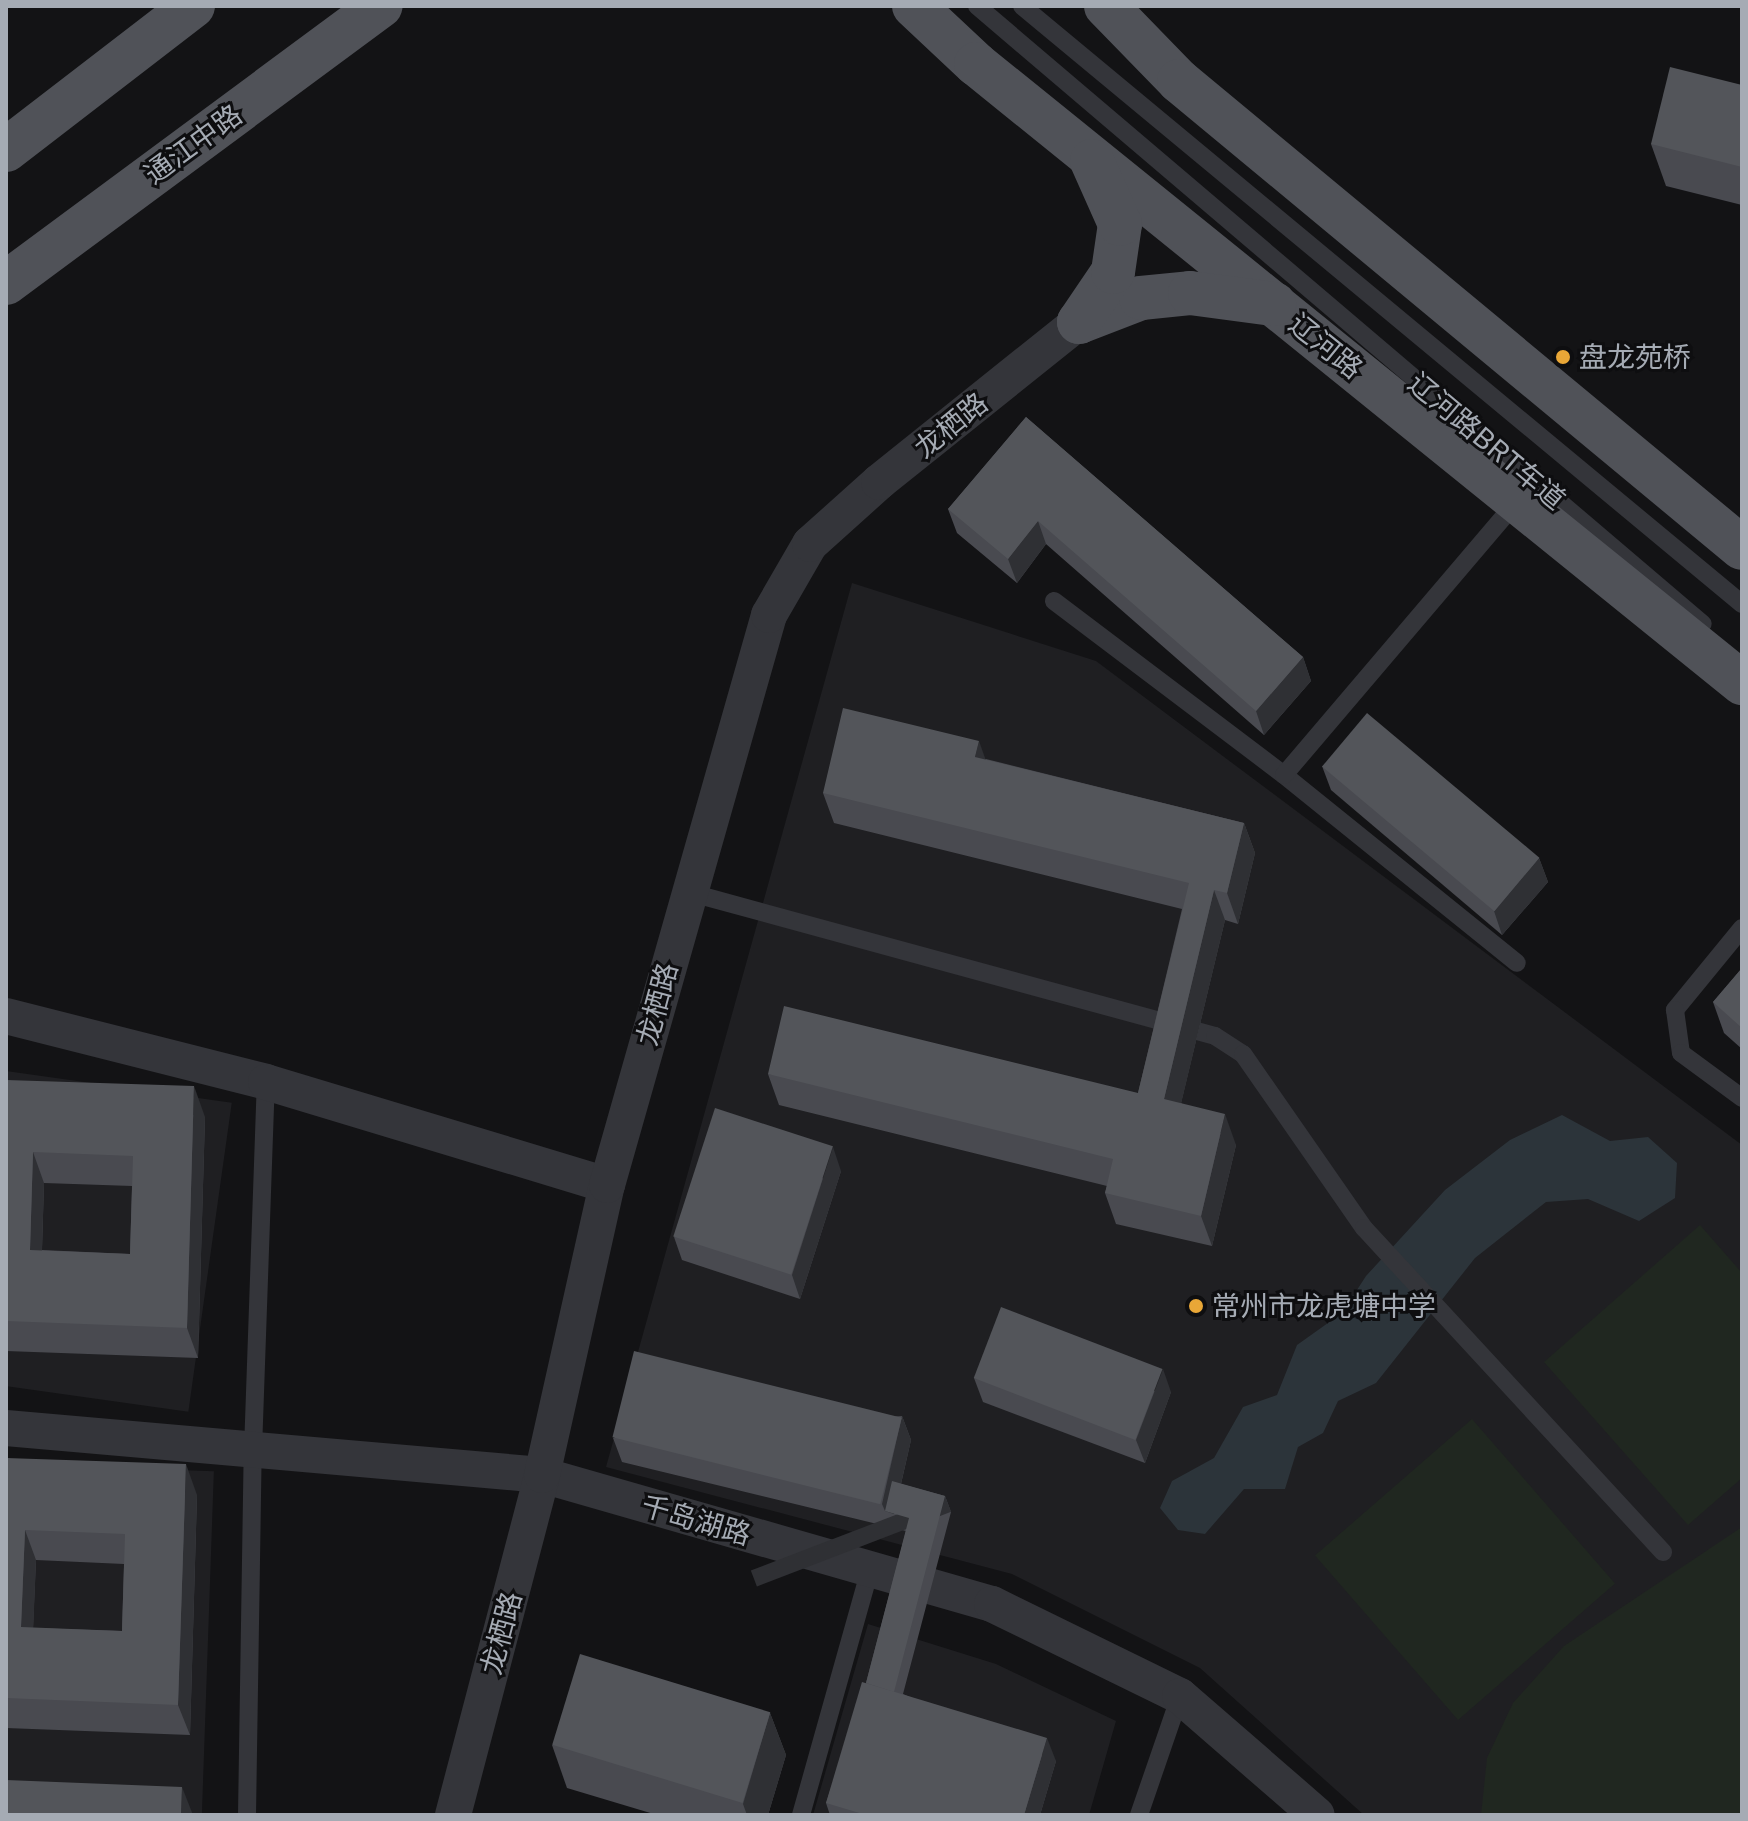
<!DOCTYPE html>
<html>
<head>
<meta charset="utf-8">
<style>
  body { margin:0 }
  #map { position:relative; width:1748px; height:1821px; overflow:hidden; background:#131315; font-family:"Public Sans","Noto Sans SC",sans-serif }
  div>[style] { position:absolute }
  .built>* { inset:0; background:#1f1f22; transform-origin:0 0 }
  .green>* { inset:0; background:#202720; transform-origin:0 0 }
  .water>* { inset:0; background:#2c343a }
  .lane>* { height:18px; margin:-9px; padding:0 9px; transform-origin:9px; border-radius:9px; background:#34353a }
  .street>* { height:36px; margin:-18px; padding:0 18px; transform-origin:18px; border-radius:18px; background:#34353a }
  .primary>* { height:44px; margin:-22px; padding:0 22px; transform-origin:22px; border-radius:22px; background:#505258 }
  .wall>* { inset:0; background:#494a50 }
  .shaded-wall>* { inset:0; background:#2f3034; transform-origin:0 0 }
  .building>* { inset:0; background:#53555a; transform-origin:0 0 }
  .dots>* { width:22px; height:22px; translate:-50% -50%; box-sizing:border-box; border:4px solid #0e0e10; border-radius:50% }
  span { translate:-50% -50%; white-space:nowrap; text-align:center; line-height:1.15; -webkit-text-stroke:6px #0e0e10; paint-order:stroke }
  .street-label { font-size:28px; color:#a5abb4 }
  .poi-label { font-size:28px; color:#a5abb4 }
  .left { translate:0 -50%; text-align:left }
  .frame { position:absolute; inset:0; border:8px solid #a5abb4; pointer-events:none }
</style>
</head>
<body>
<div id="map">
  <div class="built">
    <i style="clip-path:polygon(852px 583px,1096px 661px,1742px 1145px,1742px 1815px,1364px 1815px,1200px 1668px,1012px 1574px,606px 1467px)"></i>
    <i style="left:6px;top:1071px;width:228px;height:312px;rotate:8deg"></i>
    <i style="left:6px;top:1464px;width:208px;height:351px;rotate:2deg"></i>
    <i style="clip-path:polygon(868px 1624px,996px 1664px,1116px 1721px,1089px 1815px,813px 1815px)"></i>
  </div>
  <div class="green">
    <i style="clip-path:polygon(1700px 1225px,1742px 1273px,1742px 1478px,1688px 1525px,1544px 1362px)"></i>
    <i style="left:1472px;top:1419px;width:218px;height:208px;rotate:49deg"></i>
    <i style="clip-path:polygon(1742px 1527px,1742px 1815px,1481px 1815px,1487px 1758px,1513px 1703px,1564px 1646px)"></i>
  </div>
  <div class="water">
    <i style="clip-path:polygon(1562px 1115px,1610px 1141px,1648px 1137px,1677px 1163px,1675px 1198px,1639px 1221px,1588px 1199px,1546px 1202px,1475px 1258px,1376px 1383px,1338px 1401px,1323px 1433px,1298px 1447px,1285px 1489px,1244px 1489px,1205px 1534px,1178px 1530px,1160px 1508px,1172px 1481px,1214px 1458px,1243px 1407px,1277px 1395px,1297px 1345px,1342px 1313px,1366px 1276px,1445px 1190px,1510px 1140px)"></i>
  </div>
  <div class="lane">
    <i style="left:977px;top:6px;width:953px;rotate:40.41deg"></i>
    <i style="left:1022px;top:6px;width:936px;rotate:39.71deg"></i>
    <i style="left:1054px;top:601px;width:288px;rotate:37.1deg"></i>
    <i style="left:1284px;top:775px;width:299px;rotate:38.9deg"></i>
    <i style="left:1284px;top:775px;width:360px;rotate:-49.6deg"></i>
    <i style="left:688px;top:892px;width:546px;rotate:15.28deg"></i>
    <i style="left:1215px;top:1036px;width:33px;rotate:33deg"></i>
    <i style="left:1243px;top:1054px;width:212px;rotate:55.2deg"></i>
    <i style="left:1364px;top:1228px;width:441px;rotate:47.3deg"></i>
    <i style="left:1742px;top:928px;width:106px;rotate:129.3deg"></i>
    <i style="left:1675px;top:1010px;width:43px;rotate:82.1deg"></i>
    <i style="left:1681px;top:1053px;width:76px;rotate:36.4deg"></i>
    <i style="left:247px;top:1815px;width:365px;rotate:-89.1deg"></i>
    <i style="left:253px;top:1450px;width:368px;rotate:-88deg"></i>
    <i style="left:801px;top:1815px;width:255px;rotate:-74.3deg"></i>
    <i style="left:1139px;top:1815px;width:126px;rotate:-71deg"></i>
  </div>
  <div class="street">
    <i style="left:6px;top:1016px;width:268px;rotate:14.2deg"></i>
    <i style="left:266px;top:1082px;width:356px;rotate:16.8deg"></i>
    <i style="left:6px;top:1428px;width:538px;rotate:5.01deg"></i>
    <i style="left:542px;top:1475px;width:468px;rotate:16deg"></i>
    <i style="left:992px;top:1604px;width:209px;rotate:26.1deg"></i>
    <i style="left:1180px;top:1696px;width:181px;rotate:41deg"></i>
    <i style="left:453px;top:1815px;width:351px;rotate:-75.3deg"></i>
    <i style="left:542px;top:1475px;width:297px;rotate:-77.4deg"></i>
    <i style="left:607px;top:1185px;width:593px;rotate:-74.13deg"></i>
    <i style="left:769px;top:615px;width:82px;rotate:-60deg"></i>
    <i style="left:810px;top:544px;width:93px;rotate:-41.9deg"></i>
    <i style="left:879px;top:482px;width:256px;rotate:-38.7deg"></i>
  </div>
  <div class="primary">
    <i style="left:914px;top:6px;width:85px;rotate:43.1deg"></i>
    <i style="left:976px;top:64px;width:985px;rotate:38.94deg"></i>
    <i style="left:1106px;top:6px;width:105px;rotate:45.8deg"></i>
    <i style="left:1179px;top:81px;width:731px;rotate:39.68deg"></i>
    <i style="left:6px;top:150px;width:236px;rotate:-37.6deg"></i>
    <i style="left:6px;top:283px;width:466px;rotate:-36.5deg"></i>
    <i style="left:1079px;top:322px;width:66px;rotate:-21.2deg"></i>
    <i style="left:1141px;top:298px;width:49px;rotate:-5.8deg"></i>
    <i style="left:1190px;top:293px;width:85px;rotate:7.5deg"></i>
    <i style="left:1079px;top:322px;width:60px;rotate:-55.8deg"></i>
    <i style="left:1113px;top:272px;width:49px;rotate:-81.7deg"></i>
    <i style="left:1120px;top:224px;width:69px;rotate:-114deg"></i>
  </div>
  <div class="wall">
    <i style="clip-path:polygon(1742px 85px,1742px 205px,1666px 186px,1651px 144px)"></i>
    <i style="clip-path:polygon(1026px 417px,1303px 657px,1311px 681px,1264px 735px,1046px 544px,1017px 583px,957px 533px,948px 509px)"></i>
    <i style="clip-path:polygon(986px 759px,1244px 823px,1255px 853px,1238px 924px,1225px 920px,1181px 1103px,1236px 1145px,1212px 1246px,1116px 1224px,1105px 1193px,1107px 1186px,779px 1105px,768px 1074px,1138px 1093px,1182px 909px,834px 823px,823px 793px)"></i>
    <i style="clip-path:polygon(1322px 766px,1539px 858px,1548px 882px,1502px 935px,1331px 790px)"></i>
    <i style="clip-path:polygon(1742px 968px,1742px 1049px,1724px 1033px,1713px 1002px)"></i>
    <i style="clip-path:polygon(evenodd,6px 1080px,205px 1117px,198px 1358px,6px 1351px,6px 1080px,44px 1183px,132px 1186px,130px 1254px,42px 1250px,44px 1183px)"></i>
    <i style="clip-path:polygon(841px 1171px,800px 1299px,682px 1260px,674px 1237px)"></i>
    <i style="clip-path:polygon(974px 1378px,1171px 1392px,1145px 1463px,983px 1402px)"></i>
    <i style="clip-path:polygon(902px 1416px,911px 1440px,901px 1484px,945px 1496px,951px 1512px,903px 1694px,1056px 1761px,1040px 1815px,830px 1815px,826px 1803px,866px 1683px,906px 1531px,622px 1462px,613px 1438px)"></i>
    <i style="clip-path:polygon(evenodd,6px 1458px,197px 1495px,190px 1735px,6px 1728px,6px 1458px,36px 1560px,124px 1564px,122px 1631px,33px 1628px,36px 1560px)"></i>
    <i style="clip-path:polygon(770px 1713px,786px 1755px,768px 1815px,657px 1815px,567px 1788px,552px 1745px)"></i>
  </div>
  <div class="shaded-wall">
    <i style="clip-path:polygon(1038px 521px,1046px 544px,1017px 583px,1008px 559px)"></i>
    <i style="clip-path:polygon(1303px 657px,1311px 681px,1264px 735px,1256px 711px)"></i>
    <i style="clip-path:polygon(979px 741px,990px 772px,975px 757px)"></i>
    <i style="clip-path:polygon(1244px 823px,1255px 853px,1238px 924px,1227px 893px)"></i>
    <i style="clip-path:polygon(1539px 858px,1548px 882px,1502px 935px,1494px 911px)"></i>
    <i style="clip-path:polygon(1214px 890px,1225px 920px,1175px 1129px,1164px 1099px)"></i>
    <i style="clip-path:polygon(194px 1086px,205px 1117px,198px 1358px,187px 1328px)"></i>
    <i style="clip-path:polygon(1225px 1114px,1236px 1145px,1212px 1246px,1201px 1216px)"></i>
    <i style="clip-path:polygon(833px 1147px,841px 1171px,800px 1299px,792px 1275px)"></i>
    <i style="clip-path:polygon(33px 1152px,44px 1183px,41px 1280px,30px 1250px)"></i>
    <i style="clip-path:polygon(1163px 1369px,1171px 1392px,1145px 1463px,1136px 1440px)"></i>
    <i style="clip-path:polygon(902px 1416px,911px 1440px,894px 1514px,885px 1511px,882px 1504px)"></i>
    <i style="clip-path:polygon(186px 1464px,197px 1495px,190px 1735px,178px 1705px)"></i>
    <i style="left:945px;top:1496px;width:17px;height:208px;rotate:69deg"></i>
    <i style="clip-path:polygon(25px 1530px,36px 1560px,32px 1658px,21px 1627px)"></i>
    <i style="clip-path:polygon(770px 1713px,786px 1755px,768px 1815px,747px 1815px,743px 1804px)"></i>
    <i style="clip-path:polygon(1047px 1738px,1056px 1761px,1040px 1815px,1024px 1815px)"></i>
    <i style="clip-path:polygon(182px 1787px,193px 1815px,181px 1815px)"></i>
  </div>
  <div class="building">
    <i style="clip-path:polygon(1670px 67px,1742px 85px,1742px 167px,1651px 144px)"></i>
    <i style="clip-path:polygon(1026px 417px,1303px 657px,1256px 711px,1038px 521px,1008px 559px,948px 509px)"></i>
    <i style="clip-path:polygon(843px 708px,979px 741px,975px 757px,1244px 823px,1227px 893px,1214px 890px,1164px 1099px,1225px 1114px,1201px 1216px,1105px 1193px,1113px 1159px,768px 1074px,784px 1006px,1138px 1093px,1189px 883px,823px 793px)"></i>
    <i style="left:1367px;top:713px;width:225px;height:70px;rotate:40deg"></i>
    <i style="clip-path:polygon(1742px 968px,1742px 1028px,1713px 1002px)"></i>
    <i style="clip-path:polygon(evenodd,6px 1080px,194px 1086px,187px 1328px,6px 1321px,6px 1080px,33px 1152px,133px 1156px,130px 1254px,30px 1250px,33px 1152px)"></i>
    <i style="left:715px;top:1108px;width:124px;height:135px;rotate:18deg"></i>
    <i style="left:1001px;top:1307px;width:173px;height:76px;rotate:21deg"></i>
    <i style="left:634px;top:1351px;width:276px;height:89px;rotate:14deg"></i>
    <i style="clip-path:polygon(evenodd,6px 1458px,186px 1464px,178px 1705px,6px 1698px,6px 1458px,25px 1530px,125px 1534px,122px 1631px,21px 1627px,25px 1530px)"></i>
    <i style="clip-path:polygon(892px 1481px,945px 1496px,894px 1692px,866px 1683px,909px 1518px,885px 1511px)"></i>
    <i style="left:580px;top:1654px;width:199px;height:95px;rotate:17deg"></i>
    <i style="clip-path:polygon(862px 1682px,1047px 1738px,1024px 1815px,866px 1815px,826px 1803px)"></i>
    <i style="clip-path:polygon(6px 1780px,182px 1787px,181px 1815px,6px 1815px)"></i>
  </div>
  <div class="dots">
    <i style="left:1563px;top:357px;background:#e9a737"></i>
    <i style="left:1196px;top:1306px;background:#e9a737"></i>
  </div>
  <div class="street-label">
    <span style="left:193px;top:144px;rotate:-36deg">通江中路</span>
    <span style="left:1326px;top:346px;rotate:39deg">辽河路</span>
    <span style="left:951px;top:425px;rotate:-39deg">龙栖路</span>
    <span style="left:1487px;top:441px;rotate:40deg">辽河路BRT车道</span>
    <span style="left:657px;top:1004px;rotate:-75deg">龙栖路</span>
    <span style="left:696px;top:1520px;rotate:16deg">千岛湖路</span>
    <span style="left:501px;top:1633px;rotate:-75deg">龙栖路</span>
  </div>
  <div class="poi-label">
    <span class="left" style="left:1579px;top:357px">盘龙苑桥</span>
    <span class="left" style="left:1212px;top:1306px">常州市龙虎塘中学</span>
  </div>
  <div class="frame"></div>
</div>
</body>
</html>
